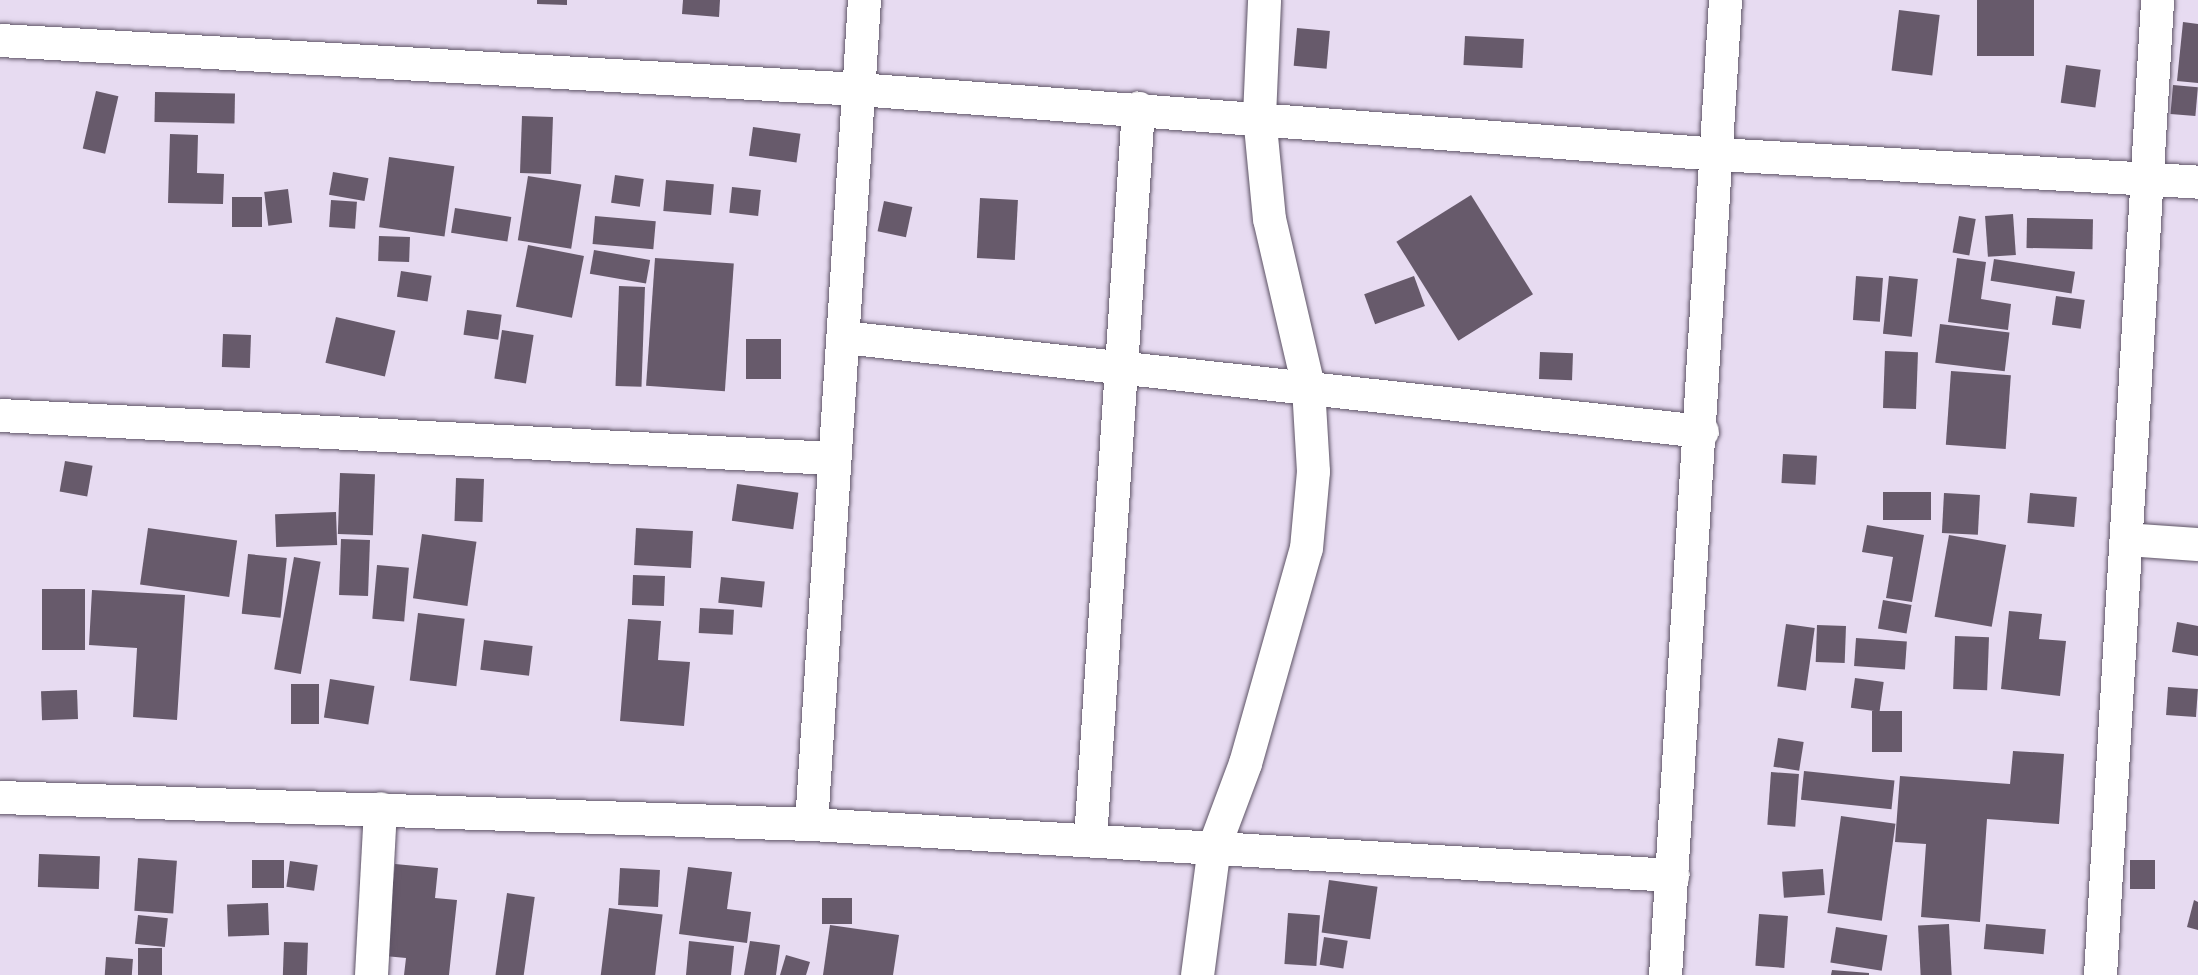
<!DOCTYPE html>
<html>
<head>
<meta charset="utf-8">
<style>
  body { margin:0 }
  #map { position:relative; width:2198px; height:975px; overflow:hidden; background:#e7dbf1; font-family:"Roboto Serif",serif }
  div>[style] { position:absolute }
  .building>* { inset:0; background:#675a6b; transform-origin:0 0 }
  .roads { filter:drop-shadow(0 0 2px #5d5365) drop-shadow(0 0 2px #5d5365) }
  .minor>* { height:33px; margin:-16.5px; padding:0 16.5px; transform-origin:16.5px; border-radius:16.5px; background:#fff }
  span { translate:-50% -50%; white-space:nowrap; text-align:center; line-height:1.15; -webkit-text-stroke:6px #fff; paint-order:stroke }
</style>
</head>
<body>
<div id="map">
  <div class="building">
    <i style="clip-path:polygon(537px 0,567px 0,567px 5px,537px 4px)"></i>
    <i style="clip-path:polygon(683px 0,720px 0,719px 17px,682px 14px)"></i>
    <i style="left:1977px;top:0;width:57px;height:56px"></i>
    <i style="left:1899px;top:10px;width:41px;height:61px;rotate:7deg"></i>
    <i style="clip-path:polygon(2183px 22px,2198px 24px,2198px 83px,2177px 81px)"></i>
    <i style="left:1297px;top:28px;width:33px;height:38px;rotate:5deg"></i>
    <i style="left:1465px;top:36px;width:59px;height:29px;rotate:3deg"></i>
    <i style="left:2066px;top:65px;width:35px;height:38px;rotate:8deg"></i>
    <i style="left:2173px;top:85px;width:25px;height:29px;rotate:5deg"></i>
    <i style="left:96px;top:91px;width:23px;height:59px;rotate:13deg"></i>
    <i style="left:155px;top:92px;width:80px;height:30px;rotate:1deg"></i>
    <i style="left:522px;top:116px;width:31px;height:57px;rotate:2deg"></i>
    <i style="left:753px;top:127px;width:48px;height:29px;rotate:8deg"></i>
    <i style="clip-path:polygon(170px 134px,198px 135px,197px 173px,224px 174px,223px 204px,168px 203px)"></i>
    <i style="left:389px;top:157px;width:66px;height:71px;rotate:8deg"></i>
    <i style="left:333px;top:172px;width:36px;height:23px;rotate:10deg"></i>
    <i style="left:615px;top:175px;width:29px;height:28px;rotate:8deg"></i>
    <i style="left:528px;top:176px;width:54px;height:65px;rotate:9deg"></i>
    <i style="left:666px;top:180px;width:48px;height:31px;rotate:5deg"></i>
    <i style="left:732px;top:187px;width:29px;height:26px;rotate:6deg"></i>
    <i style="left:288px;top:189px;width:34px;height:24px;rotate:83deg"></i>
    <i style="left:1471px;top:195px;width:117px;height:88px;rotate:58deg"></i>
    <i style="left:232px;top:197px;width:30px;height:30px"></i>
    <i style="left:980px;top:198px;width:38px;height:60px;rotate:3deg"></i>
    <i style="left:331px;top:200px;width:26px;height:27px;rotate:4deg"></i>
    <i style="left:884px;top:201px;width:29px;height:31px;rotate:12deg"></i>
    <i style="left:455px;top:208px;width:57px;height:25px;rotate:9deg"></i>
    <i style="left:2013px;top:214px;width:41px;height:28px;rotate:86deg"></i>
    <i style="left:595px;top:216px;width:61px;height:28px;rotate:5deg"></i>
    <i style="left:1959px;top:216px;width:17px;height:37px;rotate:10deg"></i>
    <i style="left:2027px;top:218px;width:66px;height:30px;rotate:1deg"></i>
    <i style="left:379px;top:236px;width:31px;height:25px;rotate:2deg"></i>
    <i style="left:528px;top:245px;width:57px;height:63px;rotate:11deg"></i>
    <i style="left:594px;top:250px;width:57px;height:24px;rotate:10deg"></i>
    <i style="left:655px;top:258px;width:79px;height:128px;rotate:4deg"></i>
    <i style="clip-path:polygon(1957px 258px,1986px 262px,1981px 299px,2011px 304px,2008px 330px,1948px 322px)"></i>
    <i style="left:1994px;top:259px;width:82px;height:22px;rotate:9deg"></i>
    <i style="left:401px;top:271px;width:31px;height:26px;rotate:9deg"></i>
    <i style="left:1414px;top:276px;width:32px;height:53px;rotate:70deg"></i>
    <i style="left:1856px;top:276px;width:27px;height:44px;rotate:4deg"></i>
    <i style="left:1889px;top:276px;width:29px;height:58px;rotate:6deg"></i>
    <i style="left:619px;top:286px;width:26px;height:100px;rotate:2deg"></i>
    <i style="left:2056px;top:296px;width:29px;height:29px;rotate:8deg"></i>
    <i style="left:467px;top:310px;width:35px;height:25px;rotate:8deg"></i>
    <i style="left:336px;top:317px;width:61px;height:47px;rotate:13deg"></i>
    <i style="left:1940px;top:324px;width:70px;height:39px;rotate:7deg"></i>
    <i style="left:502px;top:330px;width:32px;height:49px;rotate:9deg"></i>
    <i style="left:223px;top:334px;width:28px;height:33px;rotate:2deg"></i>
    <i style="left:746px;top:339px;width:35px;height:40px"></i>
    <i style="left:1885px;top:351px;width:33px;height:57px;rotate:2deg"></i>
    <i style="left:1540px;top:352px;width:33px;height:27px;rotate:2deg"></i>
    <i style="left:1951px;top:371px;width:60px;height:74px;rotate:4deg"></i>
    <i style="left:1783px;top:454px;width:34px;height:29px;rotate:3deg"></i>
    <i style="left:65px;top:461px;width:28px;height:31px;rotate:10deg"></i>
    <i style="left:340px;top:473px;width:35px;height:61px;rotate:2deg"></i>
    <i style="left:456px;top:478px;width:28px;height:43px;rotate:2deg"></i>
    <i style="left:737px;top:484px;width:62px;height:37px;rotate:8deg"></i>
    <i style="left:1931px;top:492px;width:28px;height:48px;rotate:90deg"></i>
    <i style="left:1944px;top:493px;width:36px;height:40px;rotate:3deg"></i>
    <i style="left:2030px;top:493px;width:47px;height:30px;rotate:5deg"></i>
    <i style="left:336px;top:512px;width:33px;height:61px;rotate:88deg"></i>
    <i style="clip-path:polygon(1867px 525px,1924px 535px,1912px 602px,1886px 598px,1893px 557px,1862px 552px)"></i>
    <i style="left:148px;top:528px;width:90px;height:57px;rotate:8deg"></i>
    <i style="left:636px;top:528px;width:57px;height:37px;rotate:3deg"></i>
    <i style="left:422px;top:534px;width:55px;height:65px;rotate:8deg"></i>
    <i style="left:1949px;top:535px;width:58px;height:83px;rotate:10deg"></i>
    <i style="left:341px;top:539px;width:29px;height:56px;rotate:2deg"></i>
    <i style="left:248px;top:554px;width:39px;height:60px;rotate:6deg"></i>
    <i style="left:294px;top:557px;width:27px;height:114px;rotate:10deg"></i>
    <i style="left:377px;top:565px;width:32px;height:54px;rotate:5deg"></i>
    <i style="left:633px;top:575px;width:32px;height:30px;rotate:2deg"></i>
    <i style="left:721px;top:577px;width:44px;height:26px;rotate:6deg"></i>
    <i style="left:42px;top:589px;width:43px;height:61px"></i>
    <i style="clip-path:polygon(92px 590px,185px 595px,177px 720px,133px 717px,137px 648px,89px 645px)"></i>
    <i style="left:1883px;top:600px;width:29px;height:29px;rotate:10deg"></i>
    <i style="left:700px;top:608px;width:34px;height:25px;rotate:3deg"></i>
    <i style="clip-path:polygon(2009px 611px,2042px 614px,2039px 639px,2066px 641px,2060px 696px,2001px 689px)"></i>
    <i style="left:418px;top:613px;width:47px;height:68px;rotate:7deg"></i>
    <i style="clip-path:polygon(628px 619px,661px 621px,658px 660px,690px 662px,684px 726px,620px 721px)"></i>
    <i style="clip-path:polygon(2177px 622px,2198px 626px,2198px 656px,2172px 652px)"></i>
    <i style="left:1786px;top:624px;width:29px;height:63px;rotate:8deg"></i>
    <i style="left:1817px;top:625px;width:29px;height:37px;rotate:2deg"></i>
    <i style="left:1955px;top:636px;width:34px;height:53px;rotate:2deg"></i>
    <i style="left:1856px;top:638px;width:51px;height:28px;rotate:4deg"></i>
    <i style="left:484px;top:640px;width:49px;height:30px;rotate:7deg"></i>
    <i style="left:1855px;top:678px;width:29px;height:30px;rotate:8deg"></i>
    <i style="left:330px;top:679px;width:45px;height:39px;rotate:9deg"></i>
    <i style="left:291px;top:684px;width:28px;height:40px"></i>
    <i style="left:2168px;top:687px;width:30px;height:28px;rotate:4deg"></i>
    <i style="left:77px;top:690px;width:29px;height:36px;rotate:88deg"></i>
    <i style="left:1902px;top:711px;width:41px;height:30px;rotate:90deg"></i>
    <i style="left:1778px;top:738px;width:26px;height:29px;rotate:9deg"></i>
    <i style="clip-path:polygon(2013px 751px,2064px 754px,2059px 824px,1987px 819px,1980px 922px,1921px 917px,1926px 844px,1895px 842px,1900px 776px,2010px 784px)"></i>
    <i style="left:1804px;top:771px;width:91px;height:29px;rotate:6deg"></i>
    <i style="left:1771px;top:772px;width:28px;height:53px;rotate:4deg"></i>
    <i style="left:1841px;top:816px;width:55px;height:98px;rotate:8deg"></i>
    <i style="left:39px;top:854px;width:61px;height:33px;rotate:2deg"></i>
    <i style="left:138px;top:858px;width:39px;height:53px;rotate:4deg"></i>
    <i style="left:252px;top:860px;width:32px;height:28px"></i>
    <i style="left:2130px;top:860px;width:25px;height:29px"></i>
    <i style="left:290px;top:861px;width:28px;height:26px;rotate:8deg"></i>
    <i style="clip-path:polygon(395px 864px,438px 868px,435px 898px,457px 900px,449px 975px,404px 975px,406px 958px,385px 956px)"></i>
    <i style="clip-path:polygon(688px 867px,732px 872px,727px 909px,751px 912px,747px 943px,679px 934px)"></i>
    <i style="left:620px;top:868px;width:40px;height:37px;rotate:3deg"></i>
    <i style="left:1823px;top:869px;width:26px;height:41px;rotate:86deg"></i>
    <i style="left:1329px;top:880px;width:49px;height:53px;rotate:8deg"></i>
    <i style="left:507px;top:893px;width:28px;height:83px;rotate:8deg"></i>
    <i style="left:822px;top:898px;width:30px;height:26px"></i>
    <i style="clip-path:polygon(2194px 900px,2198px 902px,2198px 930px,2187px 927px)"></i>
    <i style="left:268px;top:903px;width:32px;height:41px;rotate:88deg"></i>
    <i style="left:609px;top:908px;width:54px;height:68px;rotate:7deg"></i>
    <i style="left:1288px;top:913px;width:32px;height:51px;rotate:4deg"></i>
    <i style="left:1759px;top:914px;width:29px;height:52px;rotate:4deg"></i>
    <i style="left:138px;top:915px;width:30px;height:29px;rotate:6deg"></i>
    <i style="left:1949px;top:924px;width:51px;height:31px;rotate:87deg"></i>
    <i style="left:1986px;top:924px;width:60px;height:25px;rotate:5deg"></i>
    <i style="clip-path:polygon(830px 925px,899px 935px,893px 975px,823px 975px)"></i>
    <i style="left:1836px;top:927px;width:52px;height:36px;rotate:9deg"></i>
    <i style="left:1324px;top:937px;width:24px;height:28px;rotate:9deg"></i>
    <i style="clip-path:polygon(689px 941px,734px 946px,731px 975px,686px 975px)"></i>
    <i style="clip-path:polygon(750px 941px,780px 945px,776px 975px,744px 975px)"></i>
    <i style="left:284px;top:942px;width:24px;height:33px;rotate:2deg"></i>
    <i style="left:138px;top:948px;width:24px;height:27px"></i>
    <i style="clip-path:polygon(786px 955px,810px 962px,806px 975px,780px 975px)"></i>
    <i style="left:106px;top:957px;width:27px;height:18px;rotate:4deg"></i>
    <i style="clip-path:polygon(1832px 970px,1869px 973px,1869px 975px,1831px 975px)"></i>
  </div>
  <div class="roads">
    <div class="minor">
      <i style="left:0;top:40px;width:859px;rotate:3.27deg"></i>
      <i style="left:858px;top:89px;width:862px;rotate:4.32deg"></i>
      <i style="left:1718px;top:154px;width:481px;rotate:3.3deg"></i>
      <i style="left:843px;top:337px;width:864px;rotate:6.25deg"></i>
      <i style="left:0;top:415px;width:834px;rotate:2.96deg"></i>
      <i style="left:2126px;top:539px;width:72px;rotate:4deg"></i>
      <i style="left:0;top:797px;width:811px;rotate:1.91deg"></i>
      <i style="left:811px;top:824px;width:863px;rotate:3.39deg"></i>
      <i style="left:811px;top:824px;width:826px;rotate:-86.32deg"></i>
      <i style="left:1090px;top:839px;width:733px;rotate:-86.24deg"></i>
      <i style="left:371px;top:975px;width:167px;rotate:-86.9deg"></i>
      <i style="left:1197px;top:975px;width:130px;rotate:-82.5deg"></i>
      <i style="left:1214px;top:846px;width:89px;rotate:-69.5deg"></i>
      <i style="left:1245px;top:763px;width:223px;rotate:-74.2deg"></i>
      <i style="left:1306px;top:548px;width:77px;rotate:-84.8deg"></i>
      <i style="left:1313px;top:471px;width:85px;rotate:-93.4deg"></i>
      <i style="left:1308px;top:386px;width:171px;rotate:-103.1deg"></i>
      <i style="left:1269px;top:219px;width:103px;rotate:-95.5deg"></i>
      <i style="left:1259px;top:116px;width:116px;rotate:-87.5deg"></i>
      <i style="left:1665px;top:975px;width:977px;rotate:-86.48deg"></i>
      <i style="left:2100px;top:975px;width:977px;rotate:-86.65deg"></i>
    </div>
  </div>
</div>
</body>
</html>
